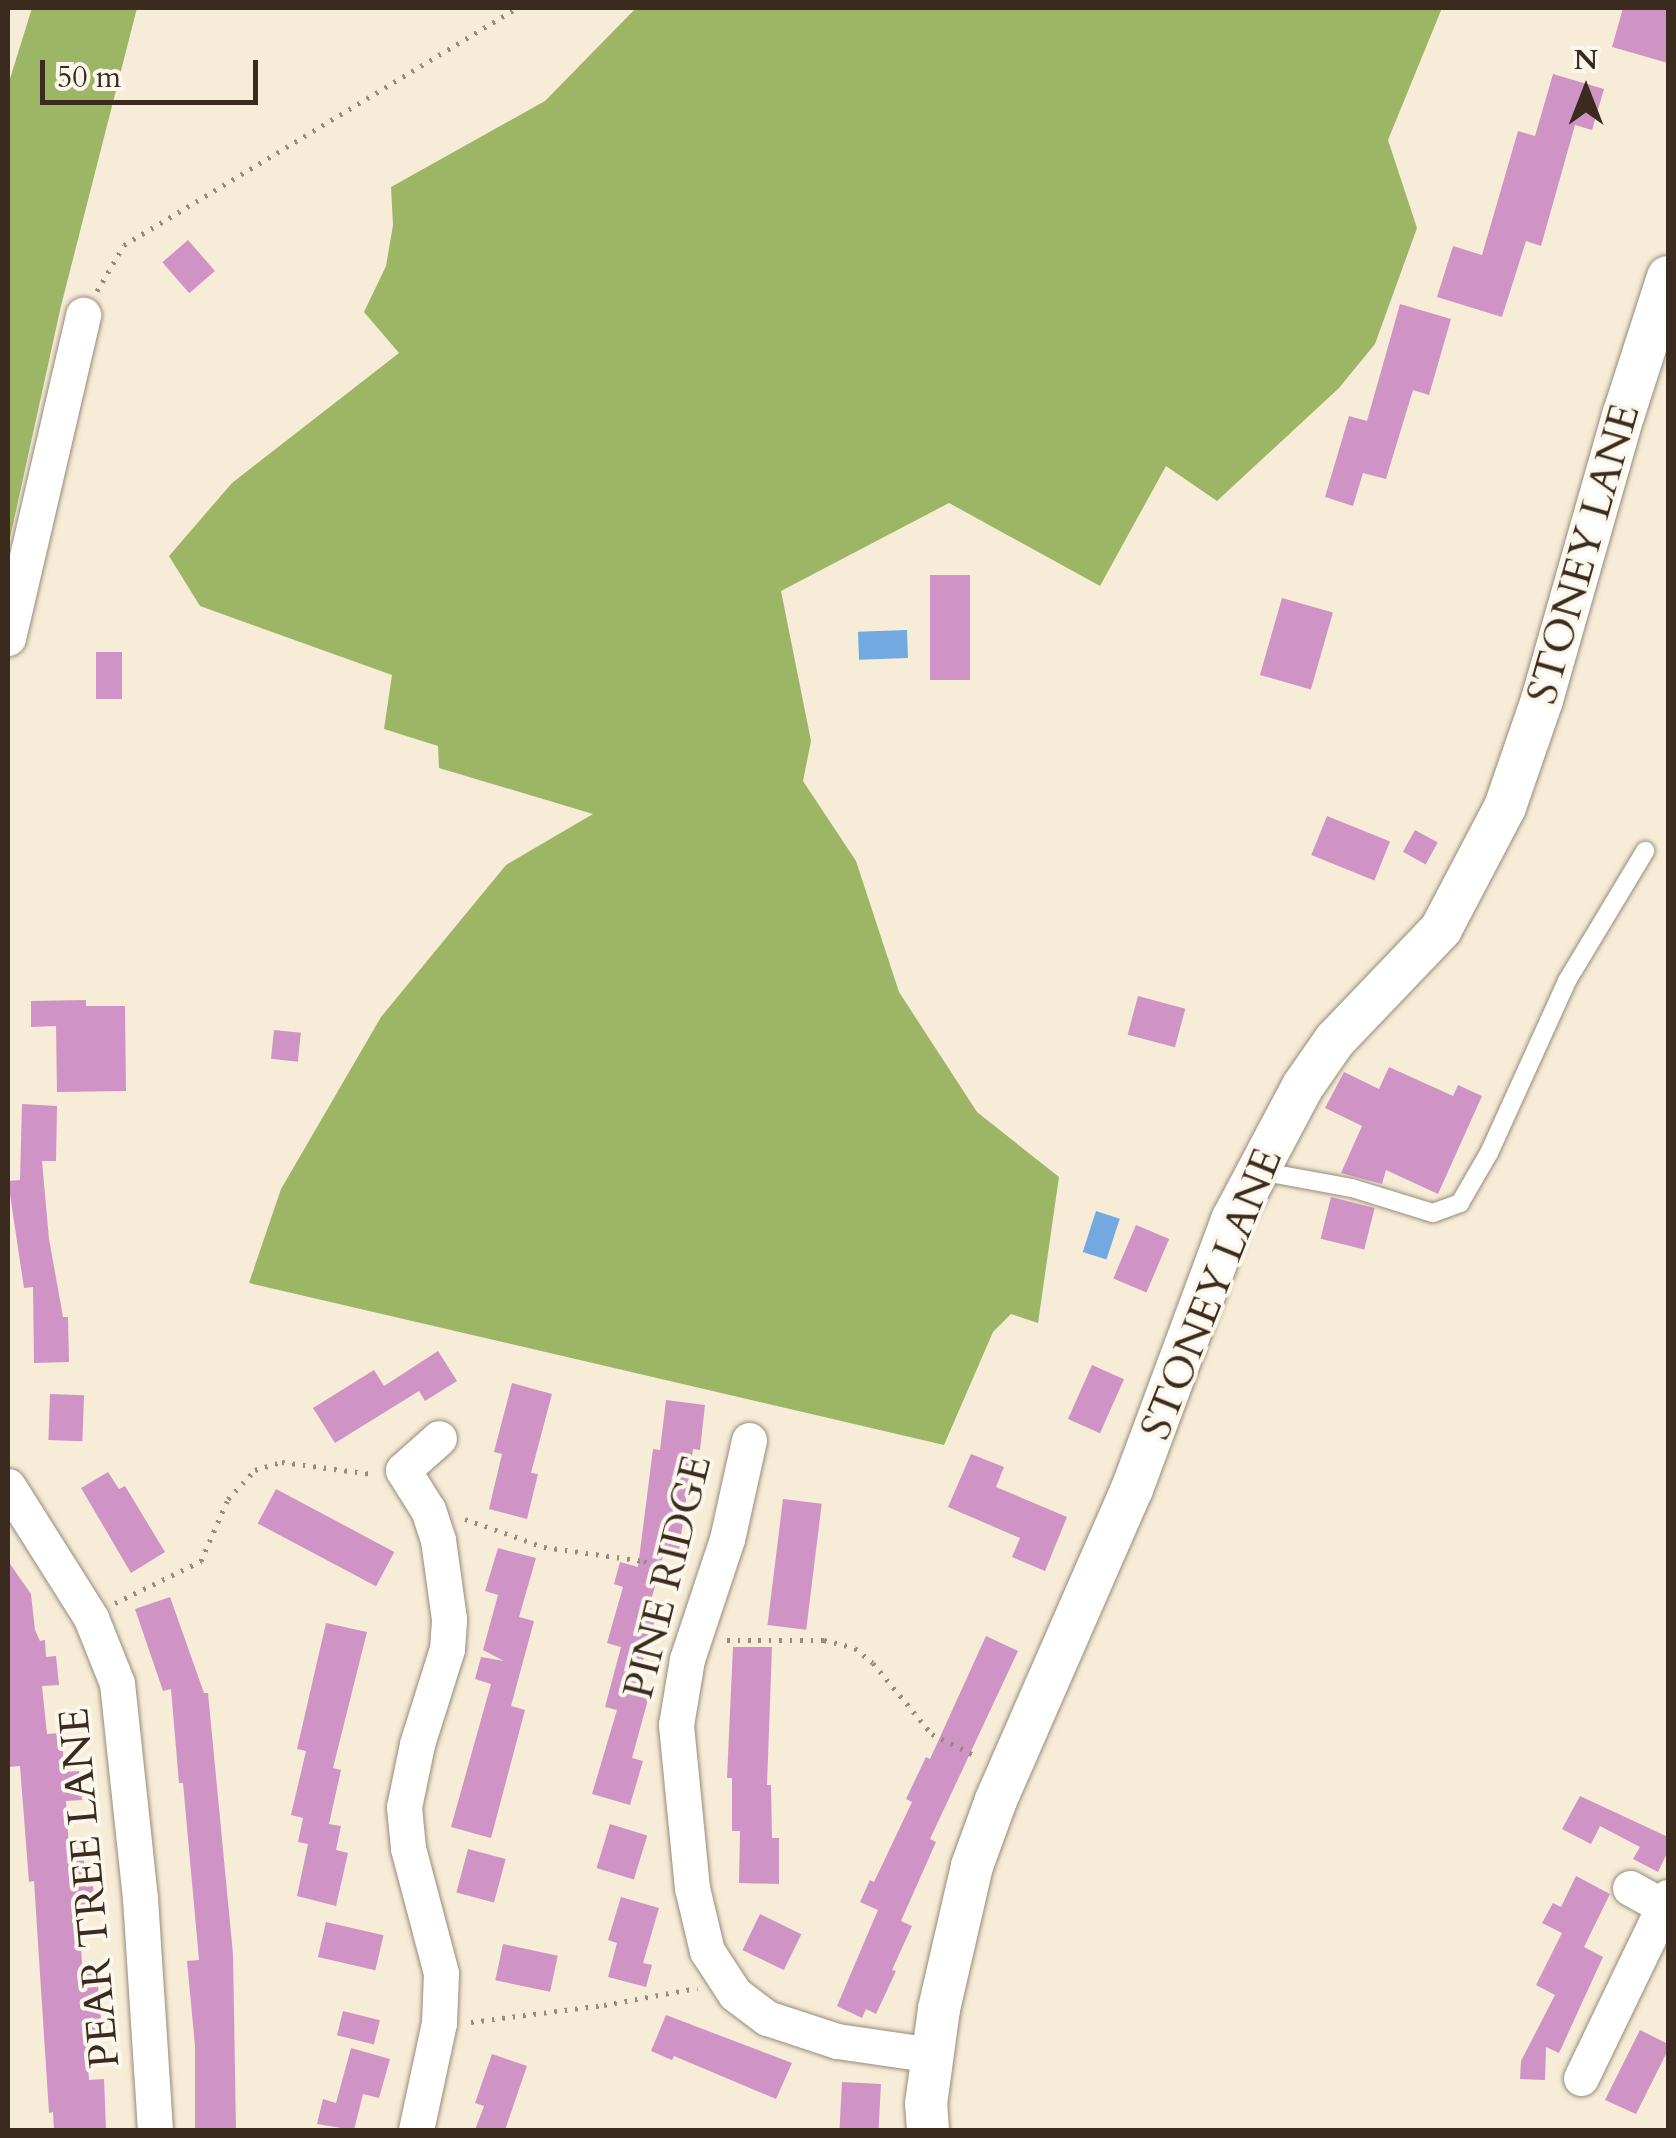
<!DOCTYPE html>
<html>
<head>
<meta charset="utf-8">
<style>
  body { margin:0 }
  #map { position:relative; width:1676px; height:2138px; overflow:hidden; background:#f6ecd7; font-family:Cardo,serif }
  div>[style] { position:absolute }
  .forest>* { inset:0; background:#9db666 }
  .water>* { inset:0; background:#73a9e1; transform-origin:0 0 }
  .building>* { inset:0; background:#cf94c5; transform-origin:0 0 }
  .path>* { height:5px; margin-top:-2.5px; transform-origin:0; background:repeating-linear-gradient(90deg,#988b7a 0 2.5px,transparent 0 10.5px) }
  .roads { filter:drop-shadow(0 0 2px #988b7a) drop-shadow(0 0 2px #988b7a) }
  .service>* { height:18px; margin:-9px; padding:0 9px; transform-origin:9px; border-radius:9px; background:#fff }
  .minor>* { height:35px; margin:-17.5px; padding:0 17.5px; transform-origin:17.5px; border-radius:17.5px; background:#fff }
  .tertiary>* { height:42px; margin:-21px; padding:0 21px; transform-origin:21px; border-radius:21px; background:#fff }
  span { translate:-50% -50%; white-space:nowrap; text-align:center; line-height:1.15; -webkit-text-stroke:8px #fbf7ec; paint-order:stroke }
  .street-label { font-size:42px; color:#3b2a1e }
  .frame { position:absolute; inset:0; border:10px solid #3b2a1e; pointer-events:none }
  .north { position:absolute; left:1536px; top:40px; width:100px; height:100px; -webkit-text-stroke:8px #fbf7ec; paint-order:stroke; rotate:0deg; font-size:28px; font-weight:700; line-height:40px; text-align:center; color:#3b2a1e }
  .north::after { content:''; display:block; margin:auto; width:35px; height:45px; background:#3b2a1e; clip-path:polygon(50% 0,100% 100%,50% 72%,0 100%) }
  .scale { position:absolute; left:40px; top:60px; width:218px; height:45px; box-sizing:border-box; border:5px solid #3b2a1e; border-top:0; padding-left:12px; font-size:30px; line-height:35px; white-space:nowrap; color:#3b2a1e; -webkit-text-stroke:8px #fbf7ec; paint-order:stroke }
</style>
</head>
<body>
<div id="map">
  <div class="forest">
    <i style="clip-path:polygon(32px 8px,137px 8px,61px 306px,8px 547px,8px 85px)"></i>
    <i style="clip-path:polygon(636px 8px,1442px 8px,1388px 140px,1417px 228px,1375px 344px,1339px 388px,1217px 501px,1166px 466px,1100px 586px,949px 503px,781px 591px,811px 741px,803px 781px,856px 861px,899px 992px,977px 1112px,1059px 1177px,1038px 1323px,1011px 1314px,993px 1332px,944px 1445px,249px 1283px,281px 1189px,381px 1017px,506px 865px,593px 814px,439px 768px,438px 746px,384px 729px,392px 675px,200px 606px,169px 556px,232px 483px,399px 353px,364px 312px,386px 266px,393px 225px,391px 187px,545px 101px)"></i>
  </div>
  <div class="water">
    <i style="left:907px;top:630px;width:28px;height:49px;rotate:88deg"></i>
    <i style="left:1096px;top:1211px;width:25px;height:43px;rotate:18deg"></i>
  </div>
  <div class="building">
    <i style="clip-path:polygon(1623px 8px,1668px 8px,1668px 63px,1612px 47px)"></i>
    <i style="clip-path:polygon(1553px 74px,1604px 89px,1592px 130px,1575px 125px,1541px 246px,1526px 241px,1502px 317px,1437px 297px,1453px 246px,1482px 255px,1518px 131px,1535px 136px)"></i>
    <i style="left:188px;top:240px;width:41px;height:34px;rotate:49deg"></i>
    <i style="clip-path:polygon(1400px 304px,1451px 319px,1429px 395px,1413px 390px,1386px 479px,1363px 473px,1353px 506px,1325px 497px,1349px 416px,1367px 421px)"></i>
    <i style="left:930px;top:575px;width:40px;height:105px"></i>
    <i style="left:1282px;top:598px;width:53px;height:80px;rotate:16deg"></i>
    <i style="left:96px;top:652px;width:26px;height:47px"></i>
    <i style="left:1327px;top:816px;width:68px;height:42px;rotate:22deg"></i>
    <i style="left:1415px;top:830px;width:26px;height:25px;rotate:29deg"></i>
    <i style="left:1138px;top:996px;width:49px;height:40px;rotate:15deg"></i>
    <i style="clip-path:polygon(86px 1000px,86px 1006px,125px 1006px,126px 1091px,57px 1092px,56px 1026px,31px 1027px,31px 1001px)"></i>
    <i style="left:274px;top:1030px;width:27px;height:29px;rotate:6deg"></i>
    <i style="clip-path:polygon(1389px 1067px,1453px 1096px,1458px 1085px,1482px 1096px,1438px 1194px,1386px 1170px,1382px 1184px,1341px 1173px,1362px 1126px,1325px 1108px,1344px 1072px,1379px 1089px)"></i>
    <i style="clip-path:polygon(22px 1104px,57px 1106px,56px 1161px,42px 1161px,49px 1239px,63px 1317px,68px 1317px,69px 1362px,34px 1363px,33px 1287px,24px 1288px,8px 1181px,20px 1180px)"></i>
    <i style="left:1331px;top:1197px;width:45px;height:43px;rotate:14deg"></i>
    <i style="left:1136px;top:1225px;width:36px;height:58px;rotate:23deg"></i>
    <i style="clip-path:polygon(438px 1351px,457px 1381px,425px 1401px,419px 1391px,335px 1443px,313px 1408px,374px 1370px,384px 1386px)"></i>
    <i style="left:1092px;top:1365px;width:35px;height:59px;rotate:24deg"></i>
    <i style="clip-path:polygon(512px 1383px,552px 1394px,531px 1473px,538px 1474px,527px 1519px,489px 1509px,502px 1454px,494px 1452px)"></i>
    <i style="left:50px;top:1394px;width:34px;height:46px;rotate:2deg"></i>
    <i style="clip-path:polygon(666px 1400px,705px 1405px,700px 1450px,693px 1449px,679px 1551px,665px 1549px,649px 1608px,658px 1610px,634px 1691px,649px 1696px,632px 1758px,643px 1761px,630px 1805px,592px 1794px,617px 1710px,605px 1707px,621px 1647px,607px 1643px,623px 1587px,614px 1584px,620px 1562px,638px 1567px,653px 1449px,660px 1450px)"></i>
    <i style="clip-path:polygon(971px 1454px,1004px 1467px,996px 1487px,1067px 1517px,1045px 1571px,1012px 1557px,1020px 1538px,948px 1507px)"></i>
    <i style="clip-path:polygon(108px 1472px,119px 1489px,125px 1486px,165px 1552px,131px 1573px,81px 1488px)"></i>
    <i style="left:276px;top:1489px;width:134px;height:39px;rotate:28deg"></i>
    <i style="left:783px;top:1499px;width:39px;height:127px;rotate:7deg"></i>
    <i style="clip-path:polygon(498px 1548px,536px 1558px,519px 1617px,534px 1621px,511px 1706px,525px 1710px,491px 1838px,451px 1827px,491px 1684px,475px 1679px,481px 1657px,504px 1661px,483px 1650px,498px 1595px,485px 1591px)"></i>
    <i style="clip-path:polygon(8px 1561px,31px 1594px,35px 1630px,40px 1641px,45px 1640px,46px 1657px,56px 1656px,59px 1685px,42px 1686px,47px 1734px,61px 1733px,65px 1772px,79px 1771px,82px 1800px,66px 1801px,69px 1849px,83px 1848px,86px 1887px,93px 1886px,95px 1915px,79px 1916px,82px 1964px,96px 1963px,102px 2031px,86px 2033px,89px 2080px,104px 2079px,106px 2130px,54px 2130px,53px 2112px,49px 2113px,34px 1881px,29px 1882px,20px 1766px,8px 1767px)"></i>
    <i style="clip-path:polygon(170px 1597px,204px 1693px,208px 1693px,233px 1954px,236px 2130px,195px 2130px,195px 2046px,187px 1961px,199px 1960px,183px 1783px,179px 1783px,171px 1689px,163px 1691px,135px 1609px)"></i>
    <i style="clip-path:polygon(326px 1623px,367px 1632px,333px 1768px,341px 1770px,329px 1824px,341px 1826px,336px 1850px,348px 1853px,336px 1906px,297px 1896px,308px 1844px,298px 1842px,303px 1818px,291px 1815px,306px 1751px,297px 1749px)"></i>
    <i style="clip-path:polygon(986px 1636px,1018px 1651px,930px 1839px,936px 1842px,901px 1921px,912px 1926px,892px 1970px,896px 1971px,876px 2014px,866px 2009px,862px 2018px,837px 2006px,878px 1910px,860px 1902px,870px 1880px,874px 1882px,912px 1802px,906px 1799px,926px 1757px,930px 1759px)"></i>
    <i style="clip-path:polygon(733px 1647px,772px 1647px,767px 1785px,771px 1785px,772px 1838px,779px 1838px,779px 1884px,739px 1883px,740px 1831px,732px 1831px,732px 1778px,727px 1778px)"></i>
    <i style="clip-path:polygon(1580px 1796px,1668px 1837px,1668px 1851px,1658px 1872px,1633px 1859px,1640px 1847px,1600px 1826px,1591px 1844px,1562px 1829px)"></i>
    <i style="left:610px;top:1824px;width:39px;height:46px;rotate:17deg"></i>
    <i style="left:468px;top:1849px;width:39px;height:45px;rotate:15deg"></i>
    <i style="clip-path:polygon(1576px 1876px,1610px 1894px,1584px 1947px,1603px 1957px,1559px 2053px,1546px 2047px,1545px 2080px,1520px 2079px,1521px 2061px,1555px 1995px,1536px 1985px,1562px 1933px,1542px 1923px,1553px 1903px,1561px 1907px)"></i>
    <i style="clip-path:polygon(621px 1897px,659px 1908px,643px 1963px,652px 1965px,646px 1987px,608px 1977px,617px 1943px,608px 1940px)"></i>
    <i style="left:760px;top:1914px;width:46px;height:40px;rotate:26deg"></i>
    <i style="left:326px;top:1922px;width:59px;height:36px;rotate:13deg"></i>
    <i style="left:503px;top:1944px;width:56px;height:37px;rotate:12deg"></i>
    <i style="left:343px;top:2011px;width:38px;height:25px;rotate:14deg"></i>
    <i style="clip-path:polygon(666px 2015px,792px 2063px,776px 2099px,674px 2056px,672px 2060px,651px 2051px)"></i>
    <i style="clip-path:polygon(1640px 2030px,1668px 2044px,1668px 2050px,1636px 2114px,1605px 2100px)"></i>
    <i style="clip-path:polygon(351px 2048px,390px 2059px,379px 2098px,363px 2094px,354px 2130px,317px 2124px,323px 2099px,336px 2103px)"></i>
    <i style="clip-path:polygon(492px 2054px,527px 2066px,505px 2130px,475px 2130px,484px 2106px,475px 2103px)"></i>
    <i style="left:842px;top:2082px;width:39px;height:46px;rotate:3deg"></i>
  </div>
  <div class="path">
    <i style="left:97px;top:291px;width:53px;rotate:-59.6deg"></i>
    <i style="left:124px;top:245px;width:459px;rotate:-31.1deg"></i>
    <i style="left:465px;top:1519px;width:84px;rotate:19.5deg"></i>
    <i style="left:544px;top:1547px;width:101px;rotate:8deg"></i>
    <i style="left:644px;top:1561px;width:43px;rotate:21.8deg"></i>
    <i style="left:115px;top:1603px;width:96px;rotate:-26deg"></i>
    <i style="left:201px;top:1561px;width:68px;rotate:-66.5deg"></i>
    <i style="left:228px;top:1499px;width:40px;rotate:-47deg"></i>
    <i style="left:255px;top:1470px;width:28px;rotate:-17deg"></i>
    <i style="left:282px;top:1462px;width:91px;rotate:7.6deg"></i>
    <i style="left:727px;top:1640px;width:97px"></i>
    <i style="left:824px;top:1640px;width:32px;rotate:14deg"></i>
    <i style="left:855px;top:1648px;width:23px;rotate:40deg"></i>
    <i style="left:873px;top:1663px;width:92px;rotate:50.3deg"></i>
    <i style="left:932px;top:1734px;width:49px;rotate:26.6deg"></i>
    <i style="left:471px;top:2022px;width:134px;rotate:-7.3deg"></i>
    <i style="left:604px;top:2005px;width:95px;rotate:-10.4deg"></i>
  </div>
  <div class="roads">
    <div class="service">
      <i style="left:1259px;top:1171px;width:95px;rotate:10.4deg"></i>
      <i style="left:1352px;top:1188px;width:85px;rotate:17.2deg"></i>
      <i style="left:1433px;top:1213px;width:29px;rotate:-20deg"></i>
      <i style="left:1460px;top:1203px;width:58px;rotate:-59.9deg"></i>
      <i style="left:1489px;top:1153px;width:189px;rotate:-65.6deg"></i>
      <i style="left:1567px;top:981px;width:152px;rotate:-59deg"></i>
    </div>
    <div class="minor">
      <i style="left:8px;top:638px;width:332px;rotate:-76.9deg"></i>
      <i style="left:749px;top:1440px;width:101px;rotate:102.5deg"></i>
      <i style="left:727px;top:1539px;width:126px;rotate:108.4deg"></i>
      <i style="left:687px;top:1659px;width:67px;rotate:99.5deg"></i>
      <i style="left:676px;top:1725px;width:164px;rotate:84.4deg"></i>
      <i style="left:692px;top:1888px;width:65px;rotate:76.6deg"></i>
      <i style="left:707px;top:1951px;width:51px;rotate:56.9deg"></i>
      <i style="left:735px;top:1994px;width:40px;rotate:37deg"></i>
      <i style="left:767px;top:2018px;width:74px;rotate:18.2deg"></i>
      <i style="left:837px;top:2041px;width:97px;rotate:8.3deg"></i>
      <i style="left:8px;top:1486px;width:156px;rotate:57.8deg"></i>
      <i style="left:91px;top:1618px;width:70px;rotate:68.2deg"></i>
      <i style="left:117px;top:1683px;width:216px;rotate:83.9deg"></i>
      <i style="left:140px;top:1898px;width:232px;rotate:86.3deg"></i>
      <i style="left:1630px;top:1888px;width:43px;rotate:28.9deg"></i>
      <i style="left:1581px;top:2078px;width:201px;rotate:-64.3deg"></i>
      <i style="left:416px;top:2130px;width:109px;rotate:-77.9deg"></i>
      <i style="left:439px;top:2023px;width:50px;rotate:-87.7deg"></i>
      <i style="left:441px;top:1973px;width:129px;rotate:-104.8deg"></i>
      <i style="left:408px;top:1848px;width:41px;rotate:-95.6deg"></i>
      <i style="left:404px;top:1807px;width:64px;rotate:-78.3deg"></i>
      <i style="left:417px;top:1744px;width:100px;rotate:-72.5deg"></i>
      <i style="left:447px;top:1649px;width:30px;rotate:-86deg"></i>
      <i style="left:449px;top:1619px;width:80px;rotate:-97.9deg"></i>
      <i style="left:438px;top:1540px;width:32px;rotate:-108deg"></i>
      <i style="left:428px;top:1510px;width:47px;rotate:-122deg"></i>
      <i style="left:403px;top:1470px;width:48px;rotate:-41.6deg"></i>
    </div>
    <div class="tertiary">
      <i style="left:928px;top:2130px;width:26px;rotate:-94deg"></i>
      <i style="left:926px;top:2104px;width:96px;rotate:-82.2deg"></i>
      <i style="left:939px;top:2009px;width:147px;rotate:-77deg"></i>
      <i style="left:972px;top:1866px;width:70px;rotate:-70deg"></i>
      <i style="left:996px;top:1800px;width:339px;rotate:-66.4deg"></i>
      <i style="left:1132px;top:1489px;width:289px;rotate:-69.6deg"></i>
      <i style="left:1233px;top:1218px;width:149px;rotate:-62.1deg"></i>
      <i style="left:1303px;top:1086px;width:56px;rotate:-55.2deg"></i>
      <i style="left:1335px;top:1040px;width:153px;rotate:-46.3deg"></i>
      <i style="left:1441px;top:929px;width:138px;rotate:-62.3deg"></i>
      <i style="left:1505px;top:807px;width:113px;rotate:-70.9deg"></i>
      <i style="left:1542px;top:700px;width:298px;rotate:-74.1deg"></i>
      <i style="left:1624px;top:413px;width:143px;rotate:-72.1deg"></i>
    </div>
  </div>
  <div class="street-label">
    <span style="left:1584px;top:554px;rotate:-74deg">STONEY LANE</span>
    <span style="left:1212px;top:1294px;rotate:-68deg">STONEY LANE</span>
    <span style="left:668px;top:1577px;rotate:-76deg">PINE RIDGE</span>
    <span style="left:90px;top:1888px;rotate:-95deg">PEAR TREE LANE</span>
  </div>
  <div class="frame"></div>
  <div class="north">N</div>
  <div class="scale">50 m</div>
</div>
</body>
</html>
